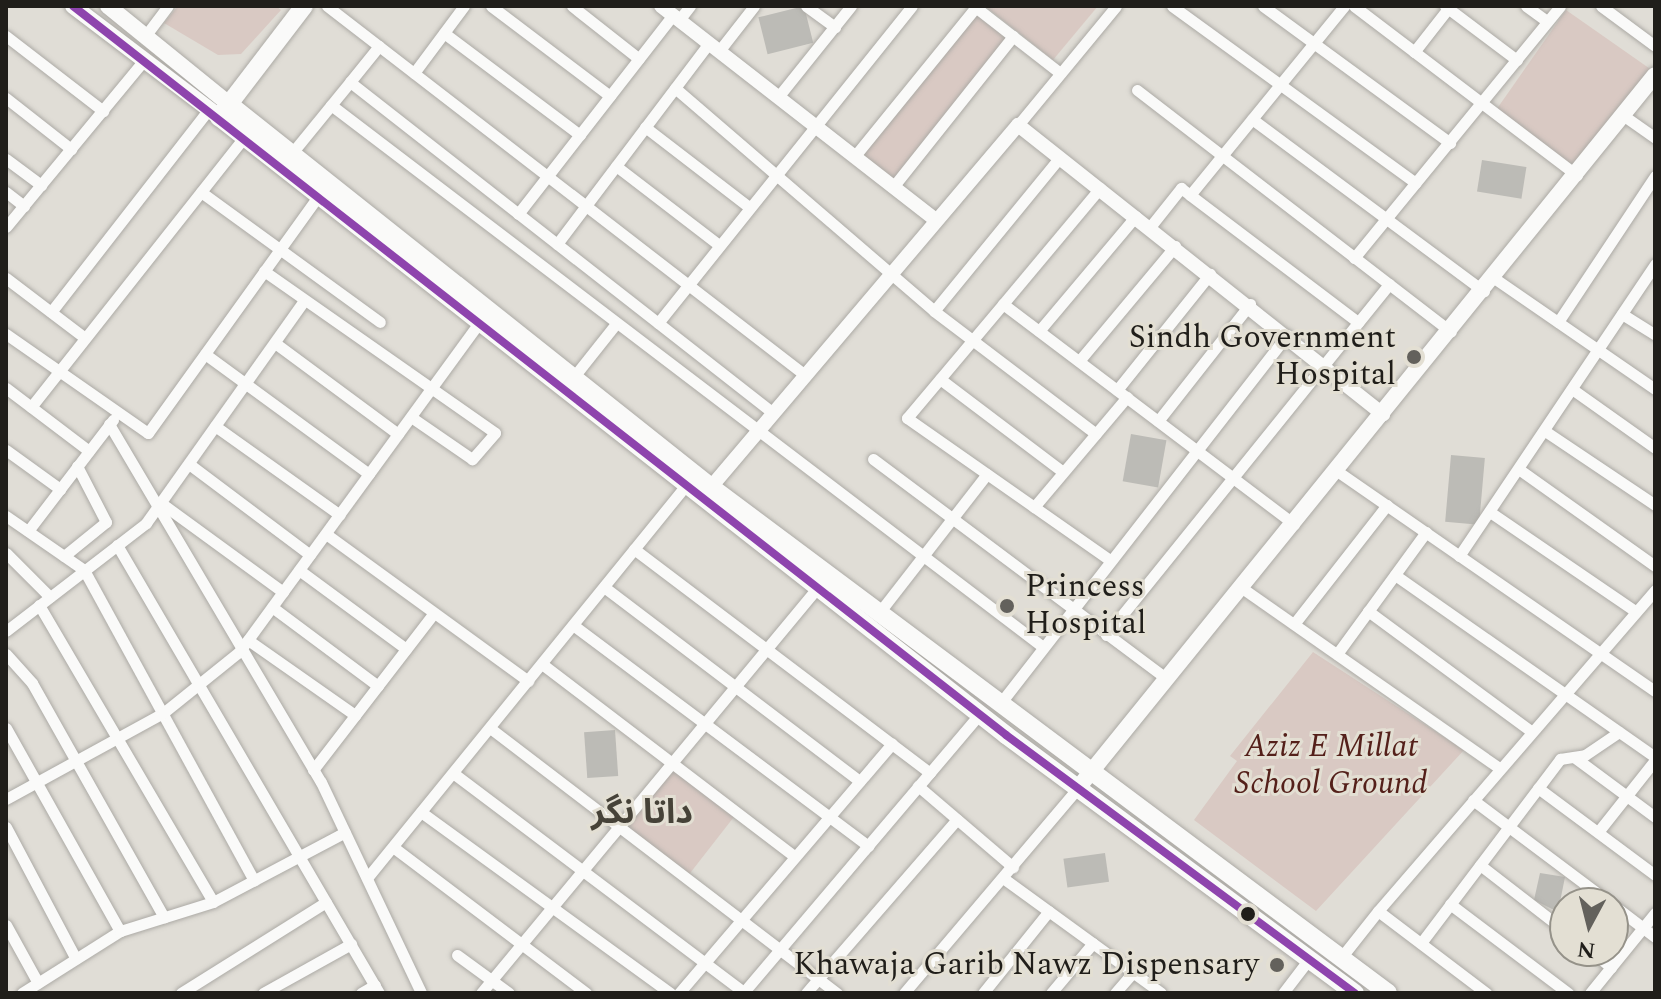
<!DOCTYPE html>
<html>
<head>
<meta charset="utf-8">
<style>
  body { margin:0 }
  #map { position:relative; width:1661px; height:999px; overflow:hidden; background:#e0ddd6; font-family:Spectral,"Noto Sans Arabic",serif }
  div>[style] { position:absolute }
  .green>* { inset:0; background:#d9c9c3; transform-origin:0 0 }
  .building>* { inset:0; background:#bcbbb6; transform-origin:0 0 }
  .roads { filter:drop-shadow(0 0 2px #acaaa5) drop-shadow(0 0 2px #acaaa5) }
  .minor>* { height:11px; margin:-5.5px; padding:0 5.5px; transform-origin:5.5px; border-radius:5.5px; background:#fafaf9 }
  .tertiary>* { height:14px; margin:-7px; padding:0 7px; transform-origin:7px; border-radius:7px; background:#fafaf9 }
  .secondary>* { height:16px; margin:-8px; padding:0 8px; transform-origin:8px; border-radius:8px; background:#fafaf9 }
  .primary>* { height:18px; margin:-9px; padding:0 9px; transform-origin:9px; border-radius:9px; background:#fafaf9 }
  .bus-1>* { height:8px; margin:-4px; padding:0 4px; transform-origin:4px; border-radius:4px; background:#8e44ad }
  .dots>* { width:22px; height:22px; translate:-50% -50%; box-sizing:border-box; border:4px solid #e3dfd3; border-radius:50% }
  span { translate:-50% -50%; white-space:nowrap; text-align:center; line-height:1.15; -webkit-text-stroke:6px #e3dfd3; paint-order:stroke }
  .poi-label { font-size:32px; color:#201e1a }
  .right { translate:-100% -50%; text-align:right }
  .left { translate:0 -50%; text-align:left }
  .park-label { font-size:32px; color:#54201a; font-style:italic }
  .neighbourhood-label { font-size:34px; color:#464238; font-weight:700 }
  .frame { position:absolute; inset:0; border:8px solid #201e1a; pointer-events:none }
  .north { position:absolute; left:1549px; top:887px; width:80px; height:80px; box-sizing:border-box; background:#e3dfd3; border:2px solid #959289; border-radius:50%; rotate:187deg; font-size:22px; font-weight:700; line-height:32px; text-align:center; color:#201e1a }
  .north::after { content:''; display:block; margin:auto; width:28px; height:36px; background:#63615c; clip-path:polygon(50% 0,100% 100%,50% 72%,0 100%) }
</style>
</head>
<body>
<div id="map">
  <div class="green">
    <i style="clip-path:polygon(178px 6px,276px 6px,281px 10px,241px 54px,218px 55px,164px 23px)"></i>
    <i style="clip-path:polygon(985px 6px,1098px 6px,1053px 60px)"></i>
    <i style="left:976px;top:7px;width:47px;height:193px;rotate:38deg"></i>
    <i style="left:1566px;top:10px;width:109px;height:125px;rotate:35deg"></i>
    <i style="clip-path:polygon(1313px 652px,1464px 750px,1316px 911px,1194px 820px,1237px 761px,1230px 756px)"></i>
    <i style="left:669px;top:762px;width:85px;height:82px;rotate:38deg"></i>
  </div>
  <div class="building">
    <i style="left:804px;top:6px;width:38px;height:47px;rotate:76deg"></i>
    <i style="left:1482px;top:160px;width:45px;height:32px;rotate:9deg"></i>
    <i style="left:1131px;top:434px;width:36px;height:48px;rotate:10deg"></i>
    <i style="left:1451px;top:455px;width:34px;height:67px;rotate:5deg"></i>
    <i style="left:615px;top:730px;width:46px;height:31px;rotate:86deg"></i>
    <i style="left:1105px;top:853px;width:29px;height:42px;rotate:82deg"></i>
    <i style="clip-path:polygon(1540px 873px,1565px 877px,1558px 912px,1534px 900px)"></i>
  </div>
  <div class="roads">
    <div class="minor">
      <i style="left:327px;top:6px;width:604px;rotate:37.67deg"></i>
      <i style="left:491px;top:6px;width:149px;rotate:37.1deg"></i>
      <i style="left:572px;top:6px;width:85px;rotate:38.3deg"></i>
      <i style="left:806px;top:6px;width:36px;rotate:36deg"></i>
      <i style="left:974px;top:6px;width:109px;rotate:37.9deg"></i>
      <i style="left:1172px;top:6px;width:301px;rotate:36deg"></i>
      <i style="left:1263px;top:6px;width:232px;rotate:36.2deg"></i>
      <i style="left:1354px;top:6px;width:280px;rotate:37.2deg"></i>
      <i style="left:1445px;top:6px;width:90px;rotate:36.9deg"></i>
      <i style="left:1526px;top:6px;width:26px;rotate:36deg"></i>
      <i style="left:1601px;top:6px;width:67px;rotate:36.5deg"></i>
      <i style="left:679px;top:20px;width:18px;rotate:-52deg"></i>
      <i style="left:444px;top:33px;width:170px;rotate:36.9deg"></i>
      <i style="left:146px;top:35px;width:36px;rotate:-53deg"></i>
      <i style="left:6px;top:36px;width:123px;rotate:37.7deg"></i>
      <i style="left:379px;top:46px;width:46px;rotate:128.9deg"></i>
      <i style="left:350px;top:82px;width:537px;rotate:38.04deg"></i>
      <i style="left:719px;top:51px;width:57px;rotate:-52.1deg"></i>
      <i style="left:1414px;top:52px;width:58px;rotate:-52deg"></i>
      <i style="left:414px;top:73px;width:84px;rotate:-53.3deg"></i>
      <i style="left:675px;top:88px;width:342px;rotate:40.7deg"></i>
      <i style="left:934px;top:311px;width:203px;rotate:37.2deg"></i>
      <i style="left:1137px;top:90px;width:396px;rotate:37.6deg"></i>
      <i style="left:778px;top:97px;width:117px;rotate:-51.3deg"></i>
      <i style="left:6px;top:98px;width:83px;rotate:38.1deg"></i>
      <i style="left:331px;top:105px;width:895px;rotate:37.28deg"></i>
      <i style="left:1624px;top:116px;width:38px;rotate:35deg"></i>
      <i style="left:1252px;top:119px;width:289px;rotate:36.6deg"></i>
      <i style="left:1018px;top:125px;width:154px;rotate:-50.5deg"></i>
      <i style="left:645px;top:127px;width:131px;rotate:37.6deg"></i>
      <i style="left:292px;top:153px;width:92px;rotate:-50.8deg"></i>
      <i style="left:854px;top:157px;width:193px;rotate:-50.9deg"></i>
      <i style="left:6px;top:159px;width:44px;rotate:36.6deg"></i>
      <i style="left:616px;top:166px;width:130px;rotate:37.5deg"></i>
      <i style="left:893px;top:187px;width:193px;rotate:-51.5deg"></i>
      <i style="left:1100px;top:188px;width:151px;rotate:129.9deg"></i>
      <i style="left:1003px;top:304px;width:365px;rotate:37.1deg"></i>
      <i style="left:6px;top:192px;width:23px;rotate:38deg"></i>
      <i style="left:201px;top:192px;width:221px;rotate:36deg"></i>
      <i style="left:1190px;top:195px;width:211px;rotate:37.1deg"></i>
      <i style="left:518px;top:214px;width:252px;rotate:-52.1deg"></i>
      <i style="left:6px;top:227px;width:218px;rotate:-50.4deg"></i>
      <i style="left:1150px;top:227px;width:50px;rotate:-51.5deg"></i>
      <i style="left:1181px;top:188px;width:11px;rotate:38deg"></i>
      <i style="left:1190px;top:195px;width:244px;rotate:-50.8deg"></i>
      <i style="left:557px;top:244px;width:252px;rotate:-52.9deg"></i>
      <i style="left:1354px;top:258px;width:325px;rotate:-50.7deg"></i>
      <i style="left:264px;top:271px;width:282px;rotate:35deg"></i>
      <i style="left:495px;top:433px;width:35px;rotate:131deg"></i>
      <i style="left:472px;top:459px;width:74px;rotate:-145.5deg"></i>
      <i style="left:6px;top:278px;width:99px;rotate:37.2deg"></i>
      <i style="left:1494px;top:278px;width:196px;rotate:34.6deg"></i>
      <i style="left:1003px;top:304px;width:149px;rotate:130.1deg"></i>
      <i style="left:907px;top:418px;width:248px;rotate:35deg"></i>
      <i style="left:934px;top:311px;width:199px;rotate:-50.7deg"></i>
      <i style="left:51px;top:312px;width:257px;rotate:-52.1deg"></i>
      <i style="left:1622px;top:314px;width:39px;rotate:32deg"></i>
      <i style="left:1558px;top:322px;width:175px;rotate:-56.4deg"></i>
      <i style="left:658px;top:323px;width:406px;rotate:-51.3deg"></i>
      <i style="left:1039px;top:331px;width:150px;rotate:-49.9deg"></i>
      <i style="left:6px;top:334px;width:173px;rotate:34.9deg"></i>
      <i style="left:148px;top:433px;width:292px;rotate:-54.3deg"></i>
      <i style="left:275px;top:343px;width:153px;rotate:36.5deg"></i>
      <i style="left:205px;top:354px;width:203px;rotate:36.2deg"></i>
      <i style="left:1079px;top:361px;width:150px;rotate:-50.1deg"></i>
      <i style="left:572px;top:379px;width:69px;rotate:-51.5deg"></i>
      <i style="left:940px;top:379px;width:154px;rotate:37.1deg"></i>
      <i style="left:6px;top:388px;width:104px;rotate:37.2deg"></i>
      <i style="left:1572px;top:389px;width:102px;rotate:35.4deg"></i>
      <i style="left:1117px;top:390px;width:149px;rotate:-51.3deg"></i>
      <i style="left:31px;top:407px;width:344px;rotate:-51.7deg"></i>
      <i style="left:1158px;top:421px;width:149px;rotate:-51.8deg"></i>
      <i style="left:109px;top:424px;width:416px;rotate:59.4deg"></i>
      <i style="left:321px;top:782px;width:233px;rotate:64.6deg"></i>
      <i style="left:215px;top:426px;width:153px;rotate:35.5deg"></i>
      <i style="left:1545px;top:431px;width:133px;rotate:33.9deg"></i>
      <i style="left:6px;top:450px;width:67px;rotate:35.8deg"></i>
      <i style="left:873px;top:459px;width:367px;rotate:36.8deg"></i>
      <i style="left:189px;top:464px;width:151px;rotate:36.9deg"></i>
      <i style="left:1520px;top:470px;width:166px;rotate:35.4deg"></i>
      <i style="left:1337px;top:471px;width:387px;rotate:34.7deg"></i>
      <i style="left:161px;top:503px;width:151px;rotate:36.1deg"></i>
      <i style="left:1034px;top:507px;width:144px;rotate:-49.8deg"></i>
      <i style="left:1490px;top:512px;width:176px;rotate:34.3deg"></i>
      <i style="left:6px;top:516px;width:95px;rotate:34.7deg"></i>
      <i style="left:84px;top:570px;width:354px;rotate:61.3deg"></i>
      <i style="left:28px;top:531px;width:140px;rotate:-52.6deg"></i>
      <i style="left:326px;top:534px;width:250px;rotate:36deg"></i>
      <i style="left:117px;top:545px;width:519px;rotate:59.68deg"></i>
      <i style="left:634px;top:549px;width:371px;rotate:37.1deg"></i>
      <i style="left:6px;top:553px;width:62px;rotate:45deg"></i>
      <i style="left:64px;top:556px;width:54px;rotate:-39deg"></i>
      <i style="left:106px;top:522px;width:63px;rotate:-117.4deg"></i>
      <i style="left:1459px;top:556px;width:352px;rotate:-56.1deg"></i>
      <i style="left:299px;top:570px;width:133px;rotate:36.4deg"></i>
      <i style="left:1395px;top:575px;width:317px;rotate:35deg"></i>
      <i style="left:604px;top:587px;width:321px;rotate:37.2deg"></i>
      <i style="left:1242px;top:588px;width:314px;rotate:35deg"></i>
      <i style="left:39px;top:605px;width:344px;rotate:59.6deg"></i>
      <i style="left:272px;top:607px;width:132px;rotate:36.7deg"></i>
      <i style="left:1368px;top:611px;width:202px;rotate:36.4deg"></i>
      <i style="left:878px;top:614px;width:177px;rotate:-52.1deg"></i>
      <i style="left:1294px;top:624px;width:151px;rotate:-52deg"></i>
      <i style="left:573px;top:625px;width:369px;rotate:36.8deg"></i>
      <i style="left:6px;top:631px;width:177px;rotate:-37.6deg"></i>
      <i style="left:146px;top:523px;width:272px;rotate:-54.6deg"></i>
      <i style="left:1106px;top:635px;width:451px;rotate:-51.1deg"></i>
      <i style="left:248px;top:640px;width:131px;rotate:35deg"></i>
      <i style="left:6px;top:654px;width:39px;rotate:48deg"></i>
      <i style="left:32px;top:683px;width:269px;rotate:60.6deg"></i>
      <i style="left:1337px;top:654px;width:151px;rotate:-53.9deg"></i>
      <i style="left:542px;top:664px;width:317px;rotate:37.3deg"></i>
      <i style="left:999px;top:705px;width:469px;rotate:-52.1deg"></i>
      <i style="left:6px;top:728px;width:233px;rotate:60.7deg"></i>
      <i style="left:490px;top:728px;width:437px;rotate:37.4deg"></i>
      <i style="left:1574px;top:757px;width:101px;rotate:36.5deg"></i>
      <i style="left:313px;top:770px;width:198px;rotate:-52.4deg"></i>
      <i style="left:453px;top:773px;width:364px;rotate:37deg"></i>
      <i style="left:918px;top:786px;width:125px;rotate:40.5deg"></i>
      <i style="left:1538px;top:788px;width:146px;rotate:36.6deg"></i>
      <i style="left:6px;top:799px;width:179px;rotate:-28.7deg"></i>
      <i style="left:163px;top:713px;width:97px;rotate:-38.8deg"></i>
      <i style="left:239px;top:652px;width:406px;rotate:-53.9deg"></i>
      <i style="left:1473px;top:800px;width:171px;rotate:36.9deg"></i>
      <i style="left:421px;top:812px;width:308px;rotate:36deg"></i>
      <i style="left:6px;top:827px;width:149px;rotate:62.1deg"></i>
      <i style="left:1598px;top:832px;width:92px;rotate:-51.6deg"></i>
      <i style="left:393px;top:847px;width:242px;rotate:37.1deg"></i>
      <i style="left:1480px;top:865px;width:108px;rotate:37.8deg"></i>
      <i style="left:367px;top:878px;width:508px;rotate:-50.92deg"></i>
      <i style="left:1003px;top:878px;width:195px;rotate:36deg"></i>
      <i style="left:1450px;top:904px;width:148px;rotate:37deg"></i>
      <i style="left:1613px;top:905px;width:53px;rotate:37.3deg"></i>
      <i style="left:1378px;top:911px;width:424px;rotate:-49.2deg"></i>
      <i style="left:6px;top:925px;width:66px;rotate:61.1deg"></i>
      <i style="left:1421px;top:943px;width:231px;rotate:-52.9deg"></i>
      <i style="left:1560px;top:759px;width:25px;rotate:-9deg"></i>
      <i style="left:1585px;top:755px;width:41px;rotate:-34.1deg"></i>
      <i style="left:1591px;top:951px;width:26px;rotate:39deg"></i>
      <i style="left:457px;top:955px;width:64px;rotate:36.2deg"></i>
      <i style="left:1340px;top:959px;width:61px;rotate:-51.6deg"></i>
      <i style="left:1378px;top:911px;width:136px;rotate:37.2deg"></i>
      <i style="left:22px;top:993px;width:116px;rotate:-32.3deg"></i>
      <i style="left:120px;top:931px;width:97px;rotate:-17.3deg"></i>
      <i style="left:213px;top:902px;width:149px;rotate:-27.9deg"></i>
      <i style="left:181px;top:993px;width:171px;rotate:-32.1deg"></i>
      <i style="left:263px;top:993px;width:101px;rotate:-29.1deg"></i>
      <i style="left:361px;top:993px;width:16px;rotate:-30deg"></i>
      <i style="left:481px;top:993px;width:528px;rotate:-50.31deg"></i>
      <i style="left:679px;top:993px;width:328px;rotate:-49.5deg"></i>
      <i style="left:743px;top:993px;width:366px;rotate:-49.7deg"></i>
      <i style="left:806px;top:993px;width:230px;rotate:-49deg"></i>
      <i style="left:904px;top:993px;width:269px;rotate:-49.7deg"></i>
      <i style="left:983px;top:993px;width:105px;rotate:-51.2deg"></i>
      <i style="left:1051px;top:993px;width:65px;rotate:-50deg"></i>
      <i style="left:1115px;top:993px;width:28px;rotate:-49deg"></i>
      <i style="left:1283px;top:993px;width:43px;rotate:-52.6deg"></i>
      <i style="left:1590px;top:993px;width:103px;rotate:-50.9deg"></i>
    </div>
    <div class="tertiary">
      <i style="left:661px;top:6px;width:347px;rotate:37.9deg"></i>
      <i style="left:711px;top:487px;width:475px;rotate:-49.7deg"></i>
      <i style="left:1018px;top:125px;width:466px;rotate:38.4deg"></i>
    </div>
    <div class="secondary">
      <i style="left:73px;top:6px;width:183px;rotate:37.2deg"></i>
      <i style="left:108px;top:6px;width:156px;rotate:39deg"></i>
      <i style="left:1078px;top:788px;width:917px;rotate:-51.02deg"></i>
    </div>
    <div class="primary">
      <i style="left:304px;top:6px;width:140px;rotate:127.4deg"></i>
      <i style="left:219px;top:117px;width:1001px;rotate:38.14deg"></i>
      <i style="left:1006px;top:735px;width:434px;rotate:36.5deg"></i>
      <i style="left:229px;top:104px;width:616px;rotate:38.47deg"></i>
      <i style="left:711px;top:487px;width:845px;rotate:36.77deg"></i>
    </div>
  </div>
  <div class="bus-1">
    <i style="left:73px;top:6px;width:1184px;rotate:38deg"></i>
    <i style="left:1006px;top:735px;width:434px;rotate:36.5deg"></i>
  </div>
  <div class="dots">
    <i style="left:1414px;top:357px;background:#63615c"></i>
    <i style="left:1007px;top:606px;background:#63615c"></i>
    <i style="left:1248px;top:914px;background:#201e1a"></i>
    <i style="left:1277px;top:965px;background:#63615c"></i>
  </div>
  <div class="poi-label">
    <span class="right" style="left:1396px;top:357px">Sindh Government<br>Hospital</span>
    <span class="left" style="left:1025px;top:606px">Princess<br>Hospital</span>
    <span class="right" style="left:1259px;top:965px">Khawaja Garib Nawz Dispensary</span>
  </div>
  <div class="park-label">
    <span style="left:1331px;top:766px">Aziz E Millat<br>School Ground</span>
  </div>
  <div class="neighbourhood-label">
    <span style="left:642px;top:814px">داتا نگر</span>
  </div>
  <div class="frame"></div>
  <div class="north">N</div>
</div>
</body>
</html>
